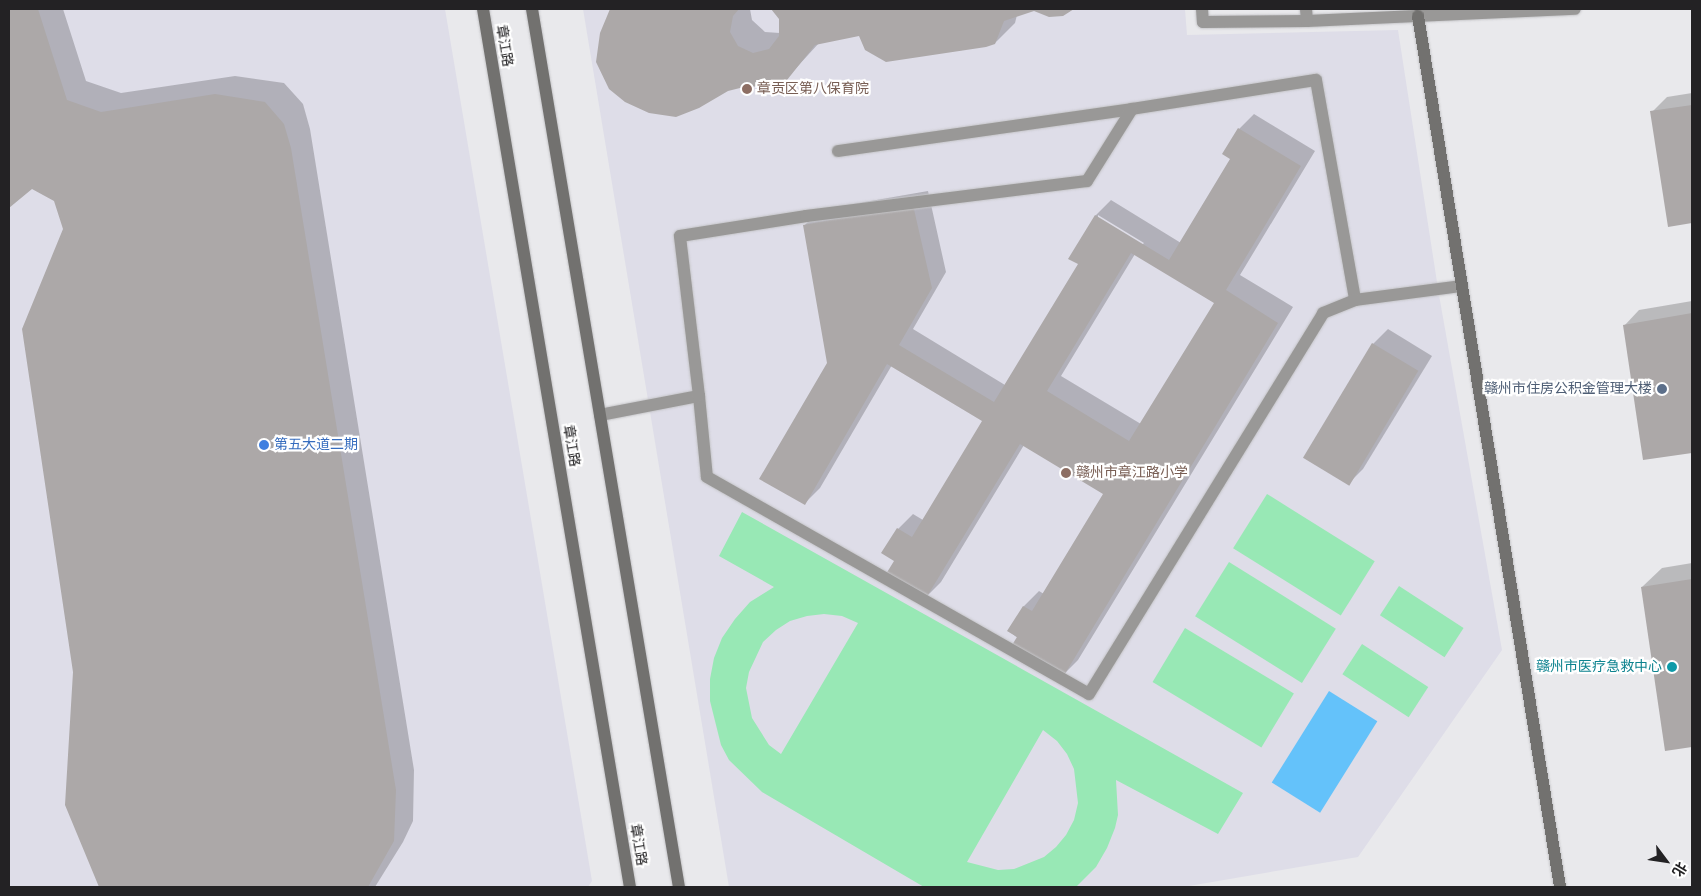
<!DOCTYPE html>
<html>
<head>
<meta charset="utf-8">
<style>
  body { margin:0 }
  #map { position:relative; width:1701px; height:896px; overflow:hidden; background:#e9e9ec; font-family:"Alegreya Sans","Noto Sans SC",sans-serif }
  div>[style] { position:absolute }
  .built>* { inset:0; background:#dedde8 }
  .green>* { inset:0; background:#98e8b5; transform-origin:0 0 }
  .water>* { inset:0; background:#64c2fa; transform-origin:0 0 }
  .shadow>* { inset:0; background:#0003 }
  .building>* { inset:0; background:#aca8a8; transform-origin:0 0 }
  .roads { filter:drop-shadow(0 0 1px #c5c5c8) drop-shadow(0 0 1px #c5c5c8) }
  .lane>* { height:12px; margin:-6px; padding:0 6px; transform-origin:6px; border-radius:6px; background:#999897 }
  .secondary>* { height:12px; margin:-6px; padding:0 6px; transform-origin:6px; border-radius:6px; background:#72716f }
  .dots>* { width:14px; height:14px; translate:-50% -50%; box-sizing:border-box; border:2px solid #fff; border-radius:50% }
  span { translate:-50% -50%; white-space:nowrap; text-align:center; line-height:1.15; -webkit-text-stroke:4.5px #fff; paint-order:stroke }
  .street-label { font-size:14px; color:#232224 }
  .education-label { font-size:14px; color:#785e54 }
  .left { translate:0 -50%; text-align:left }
  .service-label { font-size:14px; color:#4e5e75 }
  .right { translate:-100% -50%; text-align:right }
  .shop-label { font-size:14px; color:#366cbe }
  .culture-label { font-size:14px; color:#0d838f }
  .frame { position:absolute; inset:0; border:10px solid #232224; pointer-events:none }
  .north { position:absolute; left:1641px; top:836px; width:50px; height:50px; -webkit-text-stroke:4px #fff; paint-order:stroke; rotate:121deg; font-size:14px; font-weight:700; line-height:20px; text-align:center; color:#232224 }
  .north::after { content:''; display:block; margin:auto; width:18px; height:22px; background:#232224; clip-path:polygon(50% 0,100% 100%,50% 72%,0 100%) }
</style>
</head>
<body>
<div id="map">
  <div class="built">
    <i style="clip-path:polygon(9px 9px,445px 9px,592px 881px,588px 887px,9px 887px)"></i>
    <i style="clip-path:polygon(583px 9px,1185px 9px,1187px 35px,1398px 30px,1439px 295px,1502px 650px,1358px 857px,1183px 887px,729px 887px)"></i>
  </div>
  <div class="green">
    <i style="left:1267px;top:494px;width:127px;height:64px;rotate:32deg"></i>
    <i style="clip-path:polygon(evenodd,742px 512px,1243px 793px,1218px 834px,1116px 780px,1118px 815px,1115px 828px,1107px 848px,1096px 867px,1076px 887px,924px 887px,762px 792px,729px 760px,721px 745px,710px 701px,710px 679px,714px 658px,722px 638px,735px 619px,750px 602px,774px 587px,719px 556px,742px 512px,824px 614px,842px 616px,858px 623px,781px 754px,769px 745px,752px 718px,746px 688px,749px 672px,763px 642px,776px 630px,790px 621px,807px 616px,824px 614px,742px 512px,1043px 730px,1057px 741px,1067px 754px,1074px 769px,1078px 803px,1074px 820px,1066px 835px,1056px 847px,1044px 857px,1014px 869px,998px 870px,967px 862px,1043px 730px)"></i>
    <i style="left:1229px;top:562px;width:126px;height:64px;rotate:32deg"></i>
    <i style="left:1399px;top:586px;width:77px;height:35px;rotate:33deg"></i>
    <i style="left:1185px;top:628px;width:127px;height:63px;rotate:31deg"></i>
    <i style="left:1362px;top:644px;width:79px;height:36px;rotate:33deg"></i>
  </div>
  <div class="water">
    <i style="left:1329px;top:691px;width:57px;height:108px;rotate:32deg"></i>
  </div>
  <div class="shadow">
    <i style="clip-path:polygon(9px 9px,63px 9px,86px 81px,121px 93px,235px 76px,284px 83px,303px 104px,310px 129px,414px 770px,413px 821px,403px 842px,375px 887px,100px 887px,67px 805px,74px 672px,65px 229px,55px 200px,32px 188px,9px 206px)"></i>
    <i style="clip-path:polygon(611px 9px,750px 9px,752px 20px,765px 32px,780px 33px,780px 19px,772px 9px,1072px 9px,1063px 15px,1034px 10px,1017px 15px,1015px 23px,995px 43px,860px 35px,819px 43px,786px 79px,744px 86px,601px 34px)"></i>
    <i style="clip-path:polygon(1692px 93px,1692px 222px,1669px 226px,1652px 112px,1667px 97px)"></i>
    <i style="clip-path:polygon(evenodd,1254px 114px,1315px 151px,1240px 275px,1293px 307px,1078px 660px,1063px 675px,1009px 631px,1024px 606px,1039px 591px,1044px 594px,1105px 494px,1024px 445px,941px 582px,926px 597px,896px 560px,898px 529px,913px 514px,923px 520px,984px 421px,892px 365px,820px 488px,804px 504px,829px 363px,804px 226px,819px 210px,928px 191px,946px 272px,913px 329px,1005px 385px,1080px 264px,1070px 258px,1096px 215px,1111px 200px,1181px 243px,1232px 159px,1239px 129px,1254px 114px,1098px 215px,1144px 243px,1142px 245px,1098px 218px,1098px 215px,1254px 114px,1135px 254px,1215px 303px,1141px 424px,1061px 376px,1135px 254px)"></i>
    <i style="clip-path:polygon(1692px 301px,1692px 452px,1644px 459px,1624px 326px,1639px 310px)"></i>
    <i style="clip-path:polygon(1388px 329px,1432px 356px,1363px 469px,1348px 484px,1373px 344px)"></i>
    <i style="clip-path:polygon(1692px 563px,1692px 746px,1666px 750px,1642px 587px,1662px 568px)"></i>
  </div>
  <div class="building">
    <i style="clip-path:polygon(9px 9px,38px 9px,67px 100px,101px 112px,215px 94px,265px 102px,284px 124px,291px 148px,396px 790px,394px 841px,368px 887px,99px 887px,65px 805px,73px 672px,22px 329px,63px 229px,54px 201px,32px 189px,9px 208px)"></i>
    <i style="clip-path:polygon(610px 9px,739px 9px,733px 16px,730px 32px,738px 46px,753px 53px,769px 49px,779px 36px,779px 19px,771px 9px,1074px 9px,1063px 16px,1049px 17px,1034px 11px,1004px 21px,995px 44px,986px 47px,886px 62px,865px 50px,859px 36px,815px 45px,787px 80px,773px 86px,744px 87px,728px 91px,699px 108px,676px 117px,649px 113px,625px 102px,609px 89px,596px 62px,600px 33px)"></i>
    <i style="clip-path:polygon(1692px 105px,1692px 223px,1668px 227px,1650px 111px)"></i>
    <i style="clip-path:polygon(evenodd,1238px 128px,1301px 166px,1226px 290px,1278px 323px,1063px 677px,1012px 645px,1017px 637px,1007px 631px,1023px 606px,1032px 611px,1103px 494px,1020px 444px,926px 598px,886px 574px,894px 561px,881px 553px,897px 528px,912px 537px,982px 421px,887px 364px,805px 505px,759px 479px,827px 363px,803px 225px,913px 205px,932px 288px,899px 345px,994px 402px,1078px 264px,1068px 259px,1095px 215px,1169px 260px,1230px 159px,1222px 154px,1238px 128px,1131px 253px,1214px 303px,1129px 441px,1047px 391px,1131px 253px)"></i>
    <i style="clip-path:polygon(1692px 313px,1692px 453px,1643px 460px,1623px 325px)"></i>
    <i style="left:1372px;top:343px;width:54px;height:134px;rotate:31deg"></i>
    <i style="clip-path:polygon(1692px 579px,1692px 747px,1665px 751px,1641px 587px)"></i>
  </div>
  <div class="roads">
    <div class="lane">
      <i style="left:1202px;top:9px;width:13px;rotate:86deg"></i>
      <i style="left:1203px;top:22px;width:104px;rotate:-0.6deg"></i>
      <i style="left:1307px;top:21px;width:268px;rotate:-2.6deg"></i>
      <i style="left:1306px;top:9px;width:12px;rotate:85deg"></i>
      <i style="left:838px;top:151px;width:297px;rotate:-8.1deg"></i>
      <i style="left:1132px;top:109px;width:186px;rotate:-9deg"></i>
      <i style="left:1316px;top:80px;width:223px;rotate:79.9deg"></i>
      <i style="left:1355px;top:300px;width:108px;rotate:-7.5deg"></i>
      <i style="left:699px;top:396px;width:81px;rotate:84.4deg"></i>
      <i style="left:707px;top:477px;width:439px;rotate:29.6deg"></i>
      <i style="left:1089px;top:694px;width:447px;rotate:-58.4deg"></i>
      <i style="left:1323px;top:313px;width:35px;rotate:-22deg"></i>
      <i style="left:600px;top:415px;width:101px;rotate:-10.9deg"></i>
      <i style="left:699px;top:396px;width:161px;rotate:-96.8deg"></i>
      <i style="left:680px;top:236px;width:128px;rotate:-9deg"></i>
      <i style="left:806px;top:216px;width:283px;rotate:-7.1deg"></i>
      <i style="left:1087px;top:181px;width:85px;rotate:-58deg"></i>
    </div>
    <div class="secondary">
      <i style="left:483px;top:9px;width:890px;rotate:80.5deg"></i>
      <i style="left:532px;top:9px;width:890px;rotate:80.5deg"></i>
      <i style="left:1418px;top:16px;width:882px;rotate:80.74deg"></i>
    </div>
  </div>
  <div class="dots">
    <i style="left:747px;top:89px;background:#8d6e63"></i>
    <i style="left:1662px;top:389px;background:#5c6f8a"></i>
    <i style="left:264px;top:445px;background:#3f7fe0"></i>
    <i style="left:1066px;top:473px;background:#8d6e63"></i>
    <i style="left:1672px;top:667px;background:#0f9aa8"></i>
  </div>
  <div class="street-label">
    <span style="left:504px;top:46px;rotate:80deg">章江路</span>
    <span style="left:571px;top:446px;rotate:80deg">章江路</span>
    <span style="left:638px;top:845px;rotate:80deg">章江路</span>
  </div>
  <div class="education-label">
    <span class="left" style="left:757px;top:89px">章贡区第八保育院</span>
    <span class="left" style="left:1076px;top:473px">赣州市章江路小学</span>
  </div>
  <div class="service-label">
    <span class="right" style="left:1652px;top:389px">赣州市住房公积金管理大楼</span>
  </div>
  <div class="shop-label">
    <span class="left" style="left:274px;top:445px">第五大道二期</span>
  </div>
  <div class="culture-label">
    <span class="right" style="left:1662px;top:667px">赣州市医疗急救中心</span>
  </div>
  <div class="frame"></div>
  <div class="north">北</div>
</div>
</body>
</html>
